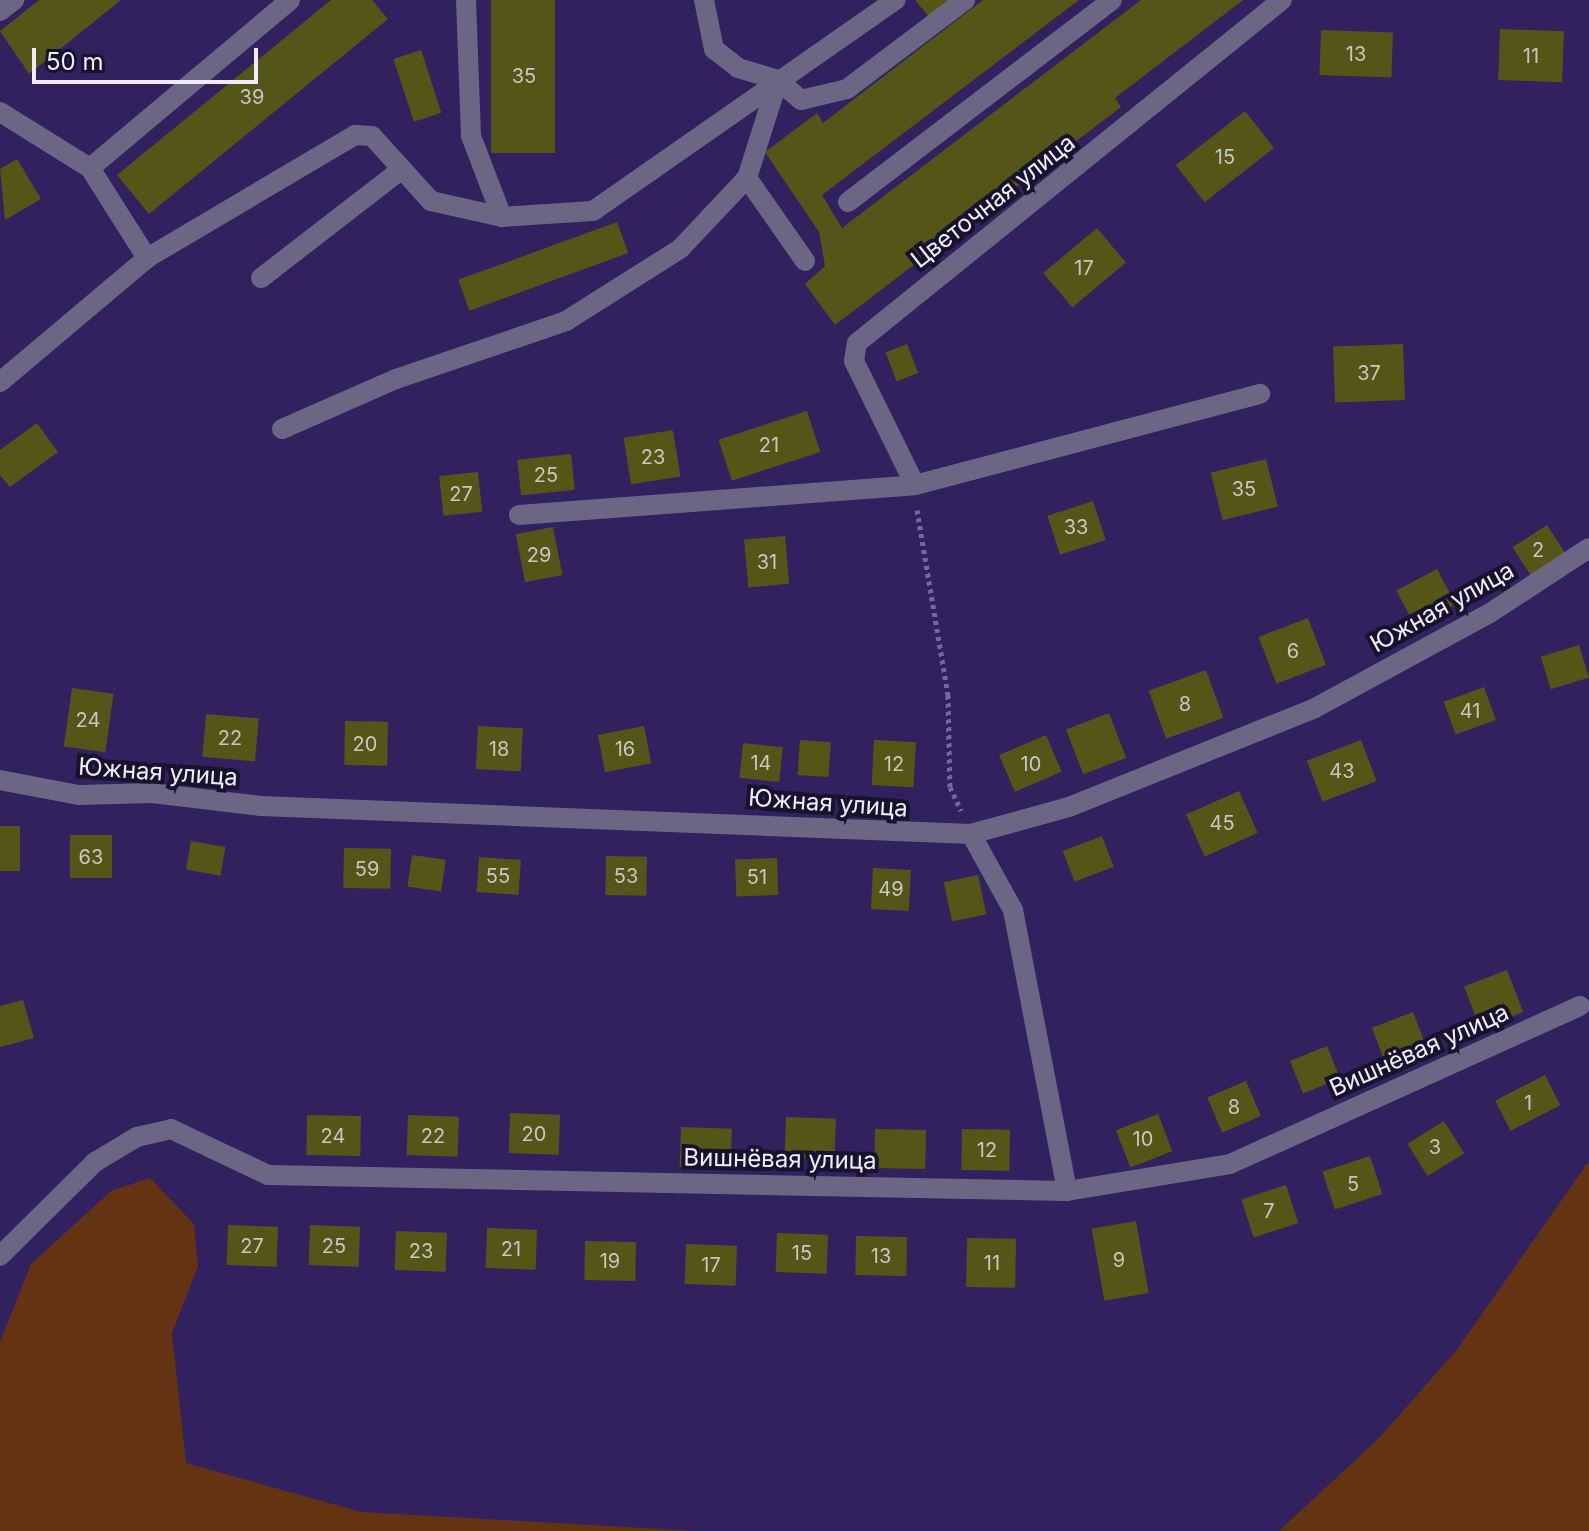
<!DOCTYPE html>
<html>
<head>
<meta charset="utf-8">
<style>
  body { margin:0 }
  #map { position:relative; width:1589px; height:1531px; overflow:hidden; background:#32215f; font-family:Inter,sans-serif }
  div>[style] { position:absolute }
  .green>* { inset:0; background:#633312 }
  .building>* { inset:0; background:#545617; transform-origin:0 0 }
  .path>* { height:5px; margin-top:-2.5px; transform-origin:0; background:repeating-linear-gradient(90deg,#756997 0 4px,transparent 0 8px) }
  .minor>* { height:20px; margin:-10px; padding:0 10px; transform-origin:10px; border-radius:10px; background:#6a6684 }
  span { translate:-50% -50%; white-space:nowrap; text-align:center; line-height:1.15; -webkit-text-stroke:8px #18122d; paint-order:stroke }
  .number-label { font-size:20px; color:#c8c6c3 }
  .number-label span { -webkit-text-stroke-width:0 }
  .street-label { font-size:24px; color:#eeecfc }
  .scale { position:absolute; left:32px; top:48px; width:226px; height:36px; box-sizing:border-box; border:4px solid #eeecfc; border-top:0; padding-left:10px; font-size:24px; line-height:28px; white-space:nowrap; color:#eeecfc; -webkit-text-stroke:6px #18122d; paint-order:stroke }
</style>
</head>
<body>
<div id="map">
  <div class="green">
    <i style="clip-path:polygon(1589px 1161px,1589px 1531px,1279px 1531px,1379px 1438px,1456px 1351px)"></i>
    <i style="clip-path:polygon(150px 1178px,194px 1224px,198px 1266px,172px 1333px,186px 1463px,361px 1512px,697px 1531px,0 1531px,0 1342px,31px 1264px,111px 1191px)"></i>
  </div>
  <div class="building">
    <i style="clip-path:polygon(39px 0,121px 0,29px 74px,0 31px)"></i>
    <i style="clip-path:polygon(331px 0,372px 0,388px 19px,149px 214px,117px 175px)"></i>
    <i style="left:491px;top:0;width:64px;height:153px"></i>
    <i style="clip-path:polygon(915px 0,950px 0,929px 17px)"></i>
    <i style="clip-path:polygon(983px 0,1079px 0,822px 195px,842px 228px,1141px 0,1243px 0,1115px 98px,1121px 107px,835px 325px,805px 284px,825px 266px,819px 232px,765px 152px,817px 113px,823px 123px)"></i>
    <i style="left:1500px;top:29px;width:64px;height:51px;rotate:2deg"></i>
    <i style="left:1321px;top:30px;width:72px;height:45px;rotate:2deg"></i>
    <i style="left:421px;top:50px;width:66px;height:29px;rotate:72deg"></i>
    <i style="left:1245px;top:111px;width:47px;height:88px;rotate:52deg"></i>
    <i style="clip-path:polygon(17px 159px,41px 199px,5px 220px,0 169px)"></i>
    <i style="left:617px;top:222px;width:33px;height:169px;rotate:70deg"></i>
    <i style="left:1097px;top:228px;width:45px;height:70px;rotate:50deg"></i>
    <i style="left:907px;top:344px;width:31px;height:23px;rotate:69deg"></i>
    <i style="left:1403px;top:344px;width:56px;height:70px;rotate:88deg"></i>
    <i style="left:807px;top:411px;width:43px;height:93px;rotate:72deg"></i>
    <i style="clip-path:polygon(37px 423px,58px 452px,10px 487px,0 475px,0 450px)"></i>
    <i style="left:673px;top:430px;width:47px;height:50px;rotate:81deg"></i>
    <i style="left:571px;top:454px;width:36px;height:54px;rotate:84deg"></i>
    <i style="left:1266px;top:459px;width:49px;height:57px;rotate:76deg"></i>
    <i style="left:478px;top:472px;width:40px;height:39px;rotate:84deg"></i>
    <i style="left:1093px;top:501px;width:41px;height:48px;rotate:72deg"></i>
    <i style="left:1547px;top:525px;width:33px;height:41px;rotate:57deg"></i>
    <i style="left:553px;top:527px;width:49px;height:38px;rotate:79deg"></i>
    <i style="left:785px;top:536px;width:48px;height:41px;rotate:85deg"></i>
    <i style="left:1437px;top:569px;width:40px;height:46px;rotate:62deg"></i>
    <i style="left:1308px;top:618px;width:50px;height:53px;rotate:69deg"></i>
    <i style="left:1579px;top:645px;width:34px;height:40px;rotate:73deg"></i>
    <i style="left:1206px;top:670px;width:51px;height:61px;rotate:70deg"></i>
    <i style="left:1484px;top:687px;width:35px;height:43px;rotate:70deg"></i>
    <i style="left:72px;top:688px;width:42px;height:59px;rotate:8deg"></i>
    <i style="left:1109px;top:713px;width:48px;height:46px;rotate:69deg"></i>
    <i style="left:206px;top:714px;width:53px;height:43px;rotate:5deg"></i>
    <i style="left:345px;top:721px;width:43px;height:44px;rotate:1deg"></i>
    <i style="left:478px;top:726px;width:45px;height:43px;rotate:3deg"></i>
    <i style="left:644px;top:726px;width:38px;height:47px;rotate:79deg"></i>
    <i style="left:1046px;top:735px;width:40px;height:51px;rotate:67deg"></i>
    <i style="left:800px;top:740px;width:31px;height:35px;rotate:4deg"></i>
    <i style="left:874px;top:740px;width:42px;height:45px;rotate:3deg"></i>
    <i style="left:1361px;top:740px;width:44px;height:58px;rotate:69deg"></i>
    <i style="left:743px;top:743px;width:40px;height:35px;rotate:6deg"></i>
    <i style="left:1239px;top:791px;width:46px;height:58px;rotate:66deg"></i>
    <i style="left:0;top:826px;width:20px;height:45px"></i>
    <i style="left:112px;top:835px;width:43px;height:42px;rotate:90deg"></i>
    <i style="left:1102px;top:836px;width:33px;height:42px;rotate:69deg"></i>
    <i style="left:191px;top:841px;width:35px;height:29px;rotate:10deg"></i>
    <i style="left:344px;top:848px;width:47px;height:40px;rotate:1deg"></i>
    <i style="left:412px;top:855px;width:34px;height:32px;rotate:8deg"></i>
    <i style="left:606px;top:856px;width:41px;height:39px;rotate:1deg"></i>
    <i style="left:479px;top:857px;width:42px;height:35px;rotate:4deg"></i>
    <i style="left:777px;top:858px;width:37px;height:42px;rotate:88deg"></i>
    <i style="left:873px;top:868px;width:38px;height:41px;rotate:3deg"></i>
    <i style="left:978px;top:875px;width:40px;height:35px;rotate:78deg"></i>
    <i style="left:1507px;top:970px;width:45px;height:46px;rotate:69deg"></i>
    <i style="clip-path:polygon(23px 1000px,34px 1038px,0 1047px,0 1006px)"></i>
    <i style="left:1413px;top:1012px;width:36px;height:44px;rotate:69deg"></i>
    <i style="left:1327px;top:1046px;width:35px;height:40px;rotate:68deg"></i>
    <i style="left:1545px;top:1075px;width:34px;height:56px;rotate:63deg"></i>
    <i style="left:1246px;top:1081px;width:38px;height:42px;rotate:67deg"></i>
    <i style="left:510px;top:1113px;width:50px;height:40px;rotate:2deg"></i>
    <i style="left:1158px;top:1114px;width:40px;height:45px;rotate:69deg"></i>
    <i style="left:307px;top:1115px;width:54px;height:40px;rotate:1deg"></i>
    <i style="left:408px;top:1115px;width:51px;height:40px;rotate:2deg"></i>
    <i style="left:786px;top:1117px;width:50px;height:40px;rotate:2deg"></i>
    <i style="left:1444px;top:1121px;width:38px;height:43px;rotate:58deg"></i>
    <i style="left:681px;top:1127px;width:51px;height:40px;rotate:2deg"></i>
    <i style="left:875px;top:1129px;width:51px;height:39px;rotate:1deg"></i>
    <i style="left:962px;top:1129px;width:48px;height:41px;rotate:1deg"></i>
    <i style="left:1370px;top:1156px;width:40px;height:50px;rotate:72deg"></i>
    <i style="left:1286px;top:1185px;width:40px;height:47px;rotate:72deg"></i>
    <i style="left:1136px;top:1221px;width:73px;height:45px;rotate:80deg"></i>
    <i style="left:228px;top:1225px;width:50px;height:40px;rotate:2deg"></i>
    <i style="left:310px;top:1225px;width:50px;height:40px;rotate:2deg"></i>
    <i style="left:487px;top:1228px;width:50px;height:40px;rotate:2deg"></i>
    <i style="left:396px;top:1231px;width:51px;height:39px;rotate:2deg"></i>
    <i style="left:777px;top:1233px;width:51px;height:39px;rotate:2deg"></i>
    <i style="left:856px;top:1236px;width:51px;height:39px;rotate:1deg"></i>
    <i style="left:967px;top:1238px;width:49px;height:49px;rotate:1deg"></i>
    <i style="left:585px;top:1241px;width:51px;height:39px;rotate:1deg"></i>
    <i style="left:686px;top:1244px;width:51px;height:40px;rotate:2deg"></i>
  </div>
  <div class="path">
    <i style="left:917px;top:510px;width:188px;rotate:80.5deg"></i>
    <i style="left:948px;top:695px;width:92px;rotate:88.8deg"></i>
    <i style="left:950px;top:787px;width:26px;rotate:65deg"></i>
  </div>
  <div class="minor">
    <i style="left:466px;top:0;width:136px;rotate:87.9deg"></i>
    <i style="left:471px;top:136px;width:87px;rotate:69.1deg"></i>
    <i style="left:704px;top:0;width:50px;rotate:78.5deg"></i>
    <i style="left:714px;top:49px;width:31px;rotate:38deg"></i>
    <i style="left:738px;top:68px;width:42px;rotate:16.7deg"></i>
    <i style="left:0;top:11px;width:18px;rotate:-38deg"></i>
    <i style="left:0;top:112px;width:106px;rotate:31.9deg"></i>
    <i style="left:90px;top:168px;width:107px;rotate:57.7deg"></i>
    <i style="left:90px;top:168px;width:261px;rotate:-40deg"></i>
    <i style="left:848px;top:202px;width:332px;rotate:-37.4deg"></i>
    <i style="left:805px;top:261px;width:101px;rotate:-124.9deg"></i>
    <i style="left:747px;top:178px;width:103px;rotate:-72.4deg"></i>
    <i style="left:778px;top:80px;width:30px;rotate:41deg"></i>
    <i style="left:801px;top:100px;width:47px;rotate:-13.4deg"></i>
    <i style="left:847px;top:89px;width:148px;rotate:-37deg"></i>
    <i style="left:261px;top:278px;width:178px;rotate:-37.7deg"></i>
    <i style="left:0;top:382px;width:192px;rotate:-40.1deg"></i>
    <i style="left:147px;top:258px;width:242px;rotate:-30.6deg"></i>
    <i style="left:355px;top:135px;width:17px;rotate:3deg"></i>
    <i style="left:372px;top:136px;width:88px;rotate:47.8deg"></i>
    <i style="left:431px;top:201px;width:73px;rotate:12.7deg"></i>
    <i style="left:502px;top:217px;width:91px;rotate:-3.8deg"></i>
    <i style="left:593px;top:211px;width:369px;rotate:-34.9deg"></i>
    <i style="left:282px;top:429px;width:124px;rotate:-23.7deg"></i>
    <i style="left:396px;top:379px;width:180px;rotate:-18.8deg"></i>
    <i style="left:566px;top:321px;width:135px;rotate:-32.3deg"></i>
    <i style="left:680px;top:249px;width:98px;rotate:-46.7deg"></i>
    <i style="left:915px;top:485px;width:138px;rotate:-116.2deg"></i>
    <i style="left:854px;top:361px;width:18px;rotate:-81deg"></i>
    <i style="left:857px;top:343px;width:546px;rotate:-38.91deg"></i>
    <i style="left:519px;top:515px;width:397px;rotate:-4.3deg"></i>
    <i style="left:915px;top:485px;width:357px;rotate:-14.8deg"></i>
    <i style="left:0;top:780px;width:80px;rotate:10.8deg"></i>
    <i style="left:79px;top:795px;width:73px;rotate:-1.6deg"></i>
    <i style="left:152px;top:793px;width:110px;rotate:6.8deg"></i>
    <i style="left:261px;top:806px;width:711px;rotate:2.26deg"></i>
    <i style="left:971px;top:834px;width:102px;rotate:-15.4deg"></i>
    <i style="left:1069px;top:807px;width:265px;rotate:-21.9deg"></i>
    <i style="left:1315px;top:708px;width:199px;rotate:-28.5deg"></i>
    <i style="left:1490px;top:613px;width:118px;rotate:-33.3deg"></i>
    <i style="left:971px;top:834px;width:87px;rotate:61.1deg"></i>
    <i style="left:1013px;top:910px;width:286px;rotate:79.1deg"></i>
    <i style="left:0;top:1256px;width:134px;rotate:-44.7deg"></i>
    <i style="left:95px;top:1162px;width:49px;rotate:-30.8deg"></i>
    <i style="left:137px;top:1137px;width:35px;rotate:-13deg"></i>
    <i style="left:171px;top:1129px;width:107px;rotate:25.4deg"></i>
    <i style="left:268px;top:1175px;width:799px;rotate:1.15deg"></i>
    <i style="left:1067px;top:1191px;width:165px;rotate:-9.4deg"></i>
    <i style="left:1230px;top:1164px;width:384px;rotate:-24.3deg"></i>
  </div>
  <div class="number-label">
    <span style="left:1356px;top:54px">13</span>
    <span style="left:1531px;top:56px">11</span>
    <span style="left:524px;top:76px">35</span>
    <span style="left:252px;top:97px">39</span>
    <span style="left:1225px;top:157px">15</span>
    <span style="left:1084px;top:268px">17</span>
    <span style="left:1369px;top:373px">37</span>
    <span style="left:769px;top:445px">21</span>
    <span style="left:653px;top:457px">23</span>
    <span style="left:546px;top:475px">25</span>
    <span style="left:1244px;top:489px">35</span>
    <span style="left:461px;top:494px">27</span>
    <span style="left:1076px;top:527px">33</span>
    <span style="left:1538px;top:550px">2</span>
    <span style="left:539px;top:555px">29</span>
    <span style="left:767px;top:562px">31</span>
    <span style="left:1293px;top:651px">6</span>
    <span style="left:1185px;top:704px">8</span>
    <span style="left:1470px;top:711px">41</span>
    <span style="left:88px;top:720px">24</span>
    <span style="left:230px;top:738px">22</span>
    <span style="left:365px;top:744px">20</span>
    <span style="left:499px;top:749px">18</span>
    <span style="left:625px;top:749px">16</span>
    <span style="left:761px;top:763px">14</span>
    <span style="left:894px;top:764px">12</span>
    <span style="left:1031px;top:764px">10</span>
    <span style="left:1342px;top:771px">43</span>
    <span style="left:1222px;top:823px">45</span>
    <span style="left:91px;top:857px">63</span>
    <span style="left:367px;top:869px">59</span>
    <span style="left:498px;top:876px">55</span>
    <span style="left:626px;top:876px">53</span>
    <span style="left:757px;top:877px">51</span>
    <span style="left:891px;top:889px">49</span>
    <span style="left:1528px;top:1103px">1</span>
    <span style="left:1234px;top:1107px">8</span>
    <span style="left:534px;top:1134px">20</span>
    <span style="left:333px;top:1136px">24</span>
    <span style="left:433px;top:1136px">22</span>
    <span style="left:1143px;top:1139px">10</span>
    <span style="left:1435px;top:1147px">3</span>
    <span style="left:987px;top:1150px">12</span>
    <span style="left:1353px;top:1184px">5</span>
    <span style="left:1269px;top:1211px">7</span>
    <span style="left:252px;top:1246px">27</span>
    <span style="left:334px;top:1246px">25</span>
    <span style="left:511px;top:1249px">21</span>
    <span style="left:421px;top:1251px">23</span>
    <span style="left:802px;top:1253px">15</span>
    <span style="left:881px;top:1256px">13</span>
    <span style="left:1119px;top:1260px">9</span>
    <span style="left:610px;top:1261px">19</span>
    <span style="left:992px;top:1263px">11</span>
    <span style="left:711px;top:1265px">17</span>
  </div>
  <div class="street-label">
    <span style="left:993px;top:201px;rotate:-38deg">Цветочная улица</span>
    <span style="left:1442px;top:607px;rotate:-29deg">Южная улица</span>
    <span style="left:158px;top:772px;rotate:4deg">Южная улица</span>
    <span style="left:828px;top:803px;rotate:4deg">Южная улица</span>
    <span style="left:1419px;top:1050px;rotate:-24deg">Вишнёвая улица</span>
    <span style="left:780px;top:1159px;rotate:1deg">Вишнёвая улица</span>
  </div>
  <div class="scale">50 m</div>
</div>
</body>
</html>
